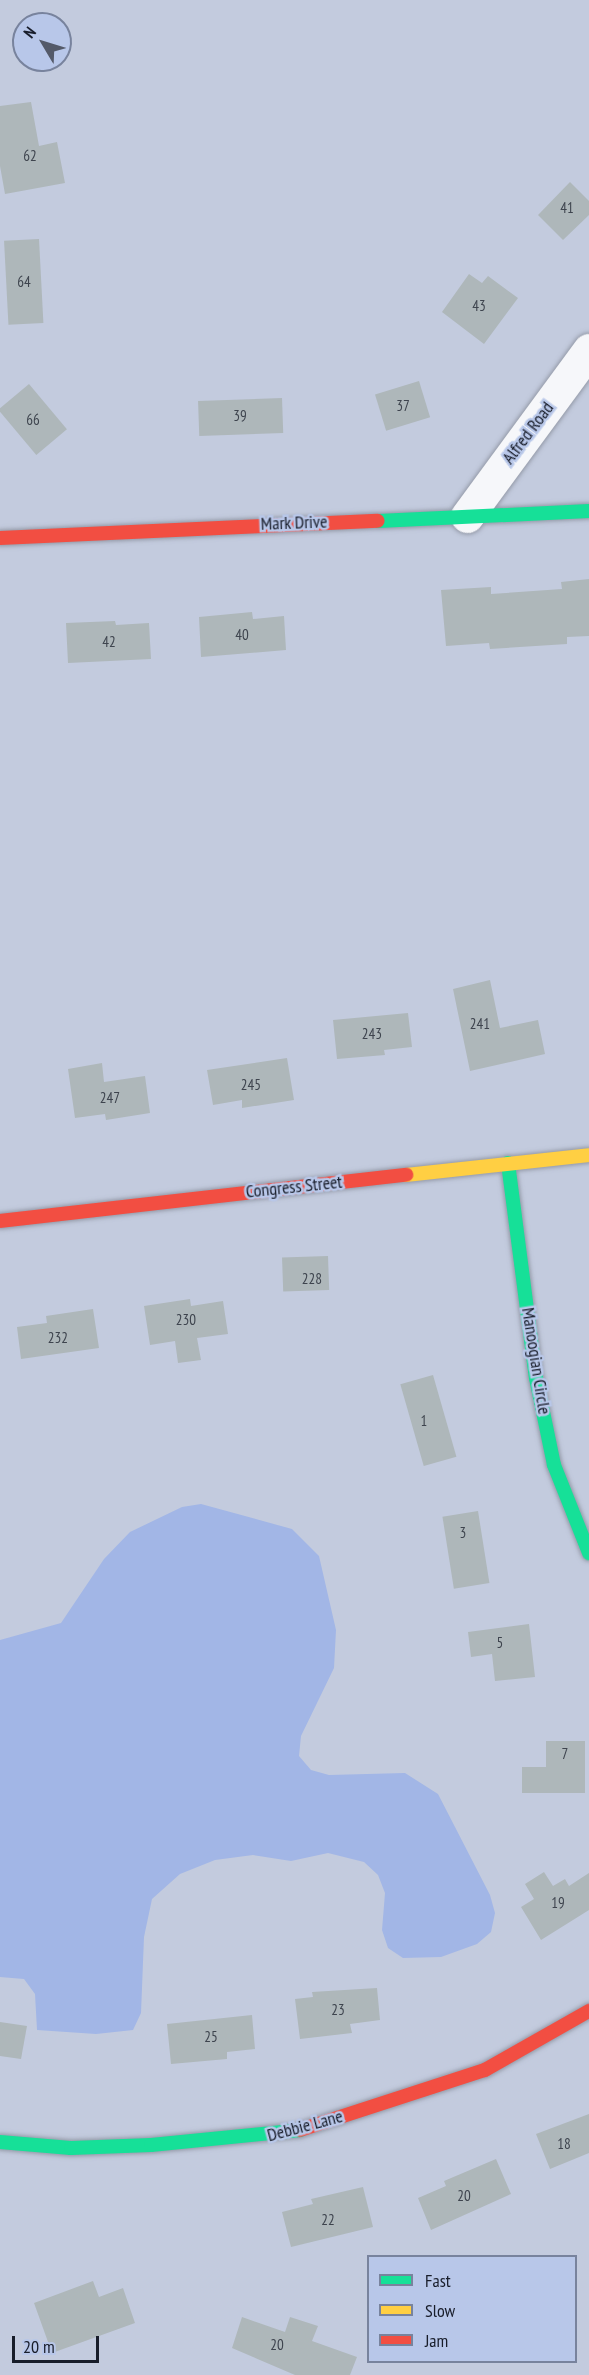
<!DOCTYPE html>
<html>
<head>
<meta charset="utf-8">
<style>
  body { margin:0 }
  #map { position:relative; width:589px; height:2375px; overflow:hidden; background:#c3cbde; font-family:"PT Sans Narrow",sans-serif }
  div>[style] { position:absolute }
  .green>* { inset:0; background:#a2b6e6 }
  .building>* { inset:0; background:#aeb7ba; transform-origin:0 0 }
  .roads { filter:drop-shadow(0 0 2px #949aa8) drop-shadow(0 0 2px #949aa8) }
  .street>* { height:33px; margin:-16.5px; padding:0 16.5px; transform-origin:16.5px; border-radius:16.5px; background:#f6f7fa }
  .fast>* { height:14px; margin:-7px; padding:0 7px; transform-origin:7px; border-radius:7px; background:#16e098 }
  .slow>* { height:14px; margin:-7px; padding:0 7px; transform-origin:7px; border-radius:7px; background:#ffcf43 }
  .jam>* { height:14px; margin:-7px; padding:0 7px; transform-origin:7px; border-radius:7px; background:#f24e42 }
  span { translate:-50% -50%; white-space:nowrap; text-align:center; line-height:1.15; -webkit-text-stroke:5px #b8c7e9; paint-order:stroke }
  .number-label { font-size:15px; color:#3e444e }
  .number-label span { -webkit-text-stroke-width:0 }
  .street-label { font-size:18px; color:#181d2a }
  .legend { position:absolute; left:367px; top:2255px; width:210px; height:108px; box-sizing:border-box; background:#b8c7e9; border:2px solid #78839d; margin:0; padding:8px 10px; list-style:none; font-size:18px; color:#181d2a }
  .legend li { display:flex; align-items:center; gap:12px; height:30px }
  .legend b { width:30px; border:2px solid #78839d }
  .north { position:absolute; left:12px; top:12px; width:60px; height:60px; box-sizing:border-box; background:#b8c7e9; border:2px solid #78839d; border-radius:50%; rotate:308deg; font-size:16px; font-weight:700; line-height:24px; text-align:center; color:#181d2a }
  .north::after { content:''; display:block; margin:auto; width:21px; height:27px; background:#545a69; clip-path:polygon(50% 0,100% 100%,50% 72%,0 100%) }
  .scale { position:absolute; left:12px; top:2336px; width:87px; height:27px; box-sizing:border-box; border:3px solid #181d2a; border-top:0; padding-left:8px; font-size:18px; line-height:21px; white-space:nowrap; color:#181d2a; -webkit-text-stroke:4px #b8c7e9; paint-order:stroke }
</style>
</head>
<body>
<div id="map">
  <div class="green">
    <i style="clip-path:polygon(201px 1504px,292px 1529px,319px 1556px,336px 1630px,334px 1668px,301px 1736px,299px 1756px,311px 1770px,329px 1775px,405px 1773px,438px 1794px,490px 1895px,495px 1913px,491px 1932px,477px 1944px,441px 1957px,403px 1958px,388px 1948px,382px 1930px,385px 1893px,378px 1875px,364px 1862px,328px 1853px,291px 1861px,253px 1855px,215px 1860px,180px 1874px,152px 1899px,144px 1937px,141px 2013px,133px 2030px,96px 2034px,37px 2030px,35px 1994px,24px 1979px,0 1977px,0 1640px,61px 1623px,104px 1559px,130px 1532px,182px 1507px)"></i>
  </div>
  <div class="building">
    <i style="clip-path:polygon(31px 102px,39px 146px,57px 142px,65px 183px,5px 194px,0 166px,0 106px)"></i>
    <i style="clip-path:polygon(570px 182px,589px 201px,589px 215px,563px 240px,538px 215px)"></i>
    <i style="left:39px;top:239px;width:84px;height:35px;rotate:87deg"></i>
    <i style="clip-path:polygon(469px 274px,482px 283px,488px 276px,518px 298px,484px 344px,442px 312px)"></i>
    <i style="left:419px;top:381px;width:38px;height:46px;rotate:73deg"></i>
    <i style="left:29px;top:384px;width:59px;height:40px;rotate:50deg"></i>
    <i style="left:282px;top:398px;width:35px;height:84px;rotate:88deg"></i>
    <i style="clip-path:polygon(589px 579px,589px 636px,567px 637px,567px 644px,490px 649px,489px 643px,446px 646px,441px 590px,491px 587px,491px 594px,562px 589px,561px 582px)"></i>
    <i style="clip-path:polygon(252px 612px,253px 619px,284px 616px,286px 650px,201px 657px,199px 617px)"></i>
    <i style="clip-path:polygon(115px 621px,116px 625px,149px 623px,151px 659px,68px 663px,66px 623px)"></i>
    <i style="clip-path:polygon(490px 980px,500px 1028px,538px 1020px,545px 1054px,470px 1071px,453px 989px)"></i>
    <i style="clip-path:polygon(408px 1013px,412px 1047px,384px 1050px,385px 1055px,337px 1059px,333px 1020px)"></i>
    <i style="clip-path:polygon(287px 1058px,294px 1100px,242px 1108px,242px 1100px,213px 1105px,207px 1070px)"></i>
    <i style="clip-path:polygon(102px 1063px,104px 1082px,145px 1076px,150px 1113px,106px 1120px,105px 1114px,75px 1118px,68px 1069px)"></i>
    <i style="left:328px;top:1256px;width:34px;height:46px;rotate:88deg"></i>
    <i style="clip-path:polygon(190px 1299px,191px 1306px,223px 1301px,228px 1334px,197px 1338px,201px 1360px,178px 1363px,175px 1341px,150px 1345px,144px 1306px)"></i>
    <i style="clip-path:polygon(93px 1309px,99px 1348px,21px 1359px,17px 1327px,47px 1323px,46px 1316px)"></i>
    <i style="left:433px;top:1375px;width:85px;height:34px;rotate:74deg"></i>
    <i style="left:478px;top:1511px;width:73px;height:36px;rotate:81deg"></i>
    <i style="clip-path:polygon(529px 1624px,535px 1677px,495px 1681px,492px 1654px,471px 1657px,468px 1632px)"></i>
    <i style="clip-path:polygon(546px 1741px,585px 1741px,585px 1793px,522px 1793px,522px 1767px,546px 1767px)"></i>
    <i style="clip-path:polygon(544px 1872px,553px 1886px,565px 1879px,569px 1886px,589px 1873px,589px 1910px,541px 1940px,521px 1907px,534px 1899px,525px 1884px)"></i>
    <i style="clip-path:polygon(377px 1988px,380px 2020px,350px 2024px,352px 2033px,300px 2039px,295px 1999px,313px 1997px,312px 1992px)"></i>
    <i style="clip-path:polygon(252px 2015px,255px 2049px,227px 2052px,227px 2059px,171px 2064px,167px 2024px)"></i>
    <i style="clip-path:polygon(0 2022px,27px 2026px,21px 2059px,0 2056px)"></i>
    <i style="clip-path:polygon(589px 2114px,589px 2153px,550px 2169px,536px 2134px)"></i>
    <i style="clip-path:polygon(496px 2159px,511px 2194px,431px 2230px,418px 2198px,446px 2186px,444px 2181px)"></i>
    <i style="clip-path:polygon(363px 2187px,373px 2227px,291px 2247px,282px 2212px,313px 2204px,311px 2199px)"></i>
    <i style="clip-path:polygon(93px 2281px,99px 2297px,123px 2288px,135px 2323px,52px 2353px,34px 2303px)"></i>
    <i style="clip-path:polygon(242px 2317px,285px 2332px,290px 2317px,318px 2326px,312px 2341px,357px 2357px,350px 2375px,295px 2375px,232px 2348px)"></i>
  </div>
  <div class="roads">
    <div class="street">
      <i style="left:467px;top:516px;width:206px;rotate:-53.7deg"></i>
    </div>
    <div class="fast">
      <i style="left:378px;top:521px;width:211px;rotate:-2.7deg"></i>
      <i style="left:508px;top:1163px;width:217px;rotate:82.6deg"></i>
      <i style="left:536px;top:1378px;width:89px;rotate:78.3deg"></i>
      <i style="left:554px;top:1465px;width:95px;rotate:68.3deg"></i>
      <i style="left:0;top:2142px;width:71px;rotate:4.8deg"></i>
      <i style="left:71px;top:2148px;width:80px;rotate:-2.1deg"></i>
      <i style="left:151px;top:2145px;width:150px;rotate:-5.7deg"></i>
    </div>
    <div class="slow">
      <i style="left:406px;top:1175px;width:184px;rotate:-6.2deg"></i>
    </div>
    <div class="jam">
      <i style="left:0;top:538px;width:378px;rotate:-2.6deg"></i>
      <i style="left:0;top:1221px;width:409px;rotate:-6.5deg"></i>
      <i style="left:300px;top:2130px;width:194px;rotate:-18deg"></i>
      <i style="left:485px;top:2070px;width:120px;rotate:-29.6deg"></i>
    </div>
  </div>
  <div class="number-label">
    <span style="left:30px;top:156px">62</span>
    <span style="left:567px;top:208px">41</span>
    <span style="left:24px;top:282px">64</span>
    <span style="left:479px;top:306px">43</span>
    <span style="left:403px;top:406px">37</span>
    <span style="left:240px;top:416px">39</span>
    <span style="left:33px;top:420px">66</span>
    <span style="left:242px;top:635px">40</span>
    <span style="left:109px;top:642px">42</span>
    <span style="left:480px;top:1024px">241</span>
    <span style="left:372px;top:1034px">243</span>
    <span style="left:251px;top:1085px">245</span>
    <span style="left:110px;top:1098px">247</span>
    <span style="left:312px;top:1279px">228</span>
    <span style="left:186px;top:1320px">230</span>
    <span style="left:58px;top:1338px">232</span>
    <span style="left:424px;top:1421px">1</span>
    <span style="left:463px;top:1533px">3</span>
    <span style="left:500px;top:1643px">5</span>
    <span style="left:565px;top:1754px">7</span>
    <span style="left:558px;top:1903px">19</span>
    <span style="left:338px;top:2010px">23</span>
    <span style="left:211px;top:2037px">25</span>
    <span style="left:564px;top:2144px">18</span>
    <span style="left:464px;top:2196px">20</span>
    <span style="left:328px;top:2220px">22</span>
    <span style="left:277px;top:2345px">20</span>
  </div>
  <div class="street-label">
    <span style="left:528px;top:433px;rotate:-53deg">Alfred Road</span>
    <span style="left:294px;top:523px;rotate:-2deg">Mark Drive</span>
    <span style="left:294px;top:1187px;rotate:-6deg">Congress Street</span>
    <span style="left:536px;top:1361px;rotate:81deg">Manoogian Circle</span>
    <span style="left:305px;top:2126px;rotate:-15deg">Debbie Lane</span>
  </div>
  <ul class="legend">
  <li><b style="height:8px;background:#16e098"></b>Fast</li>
  <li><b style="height:8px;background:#ffcf43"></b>Slow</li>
  <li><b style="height:8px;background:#f24e42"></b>Jam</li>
  </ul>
  <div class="north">N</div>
  <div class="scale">20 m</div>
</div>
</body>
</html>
